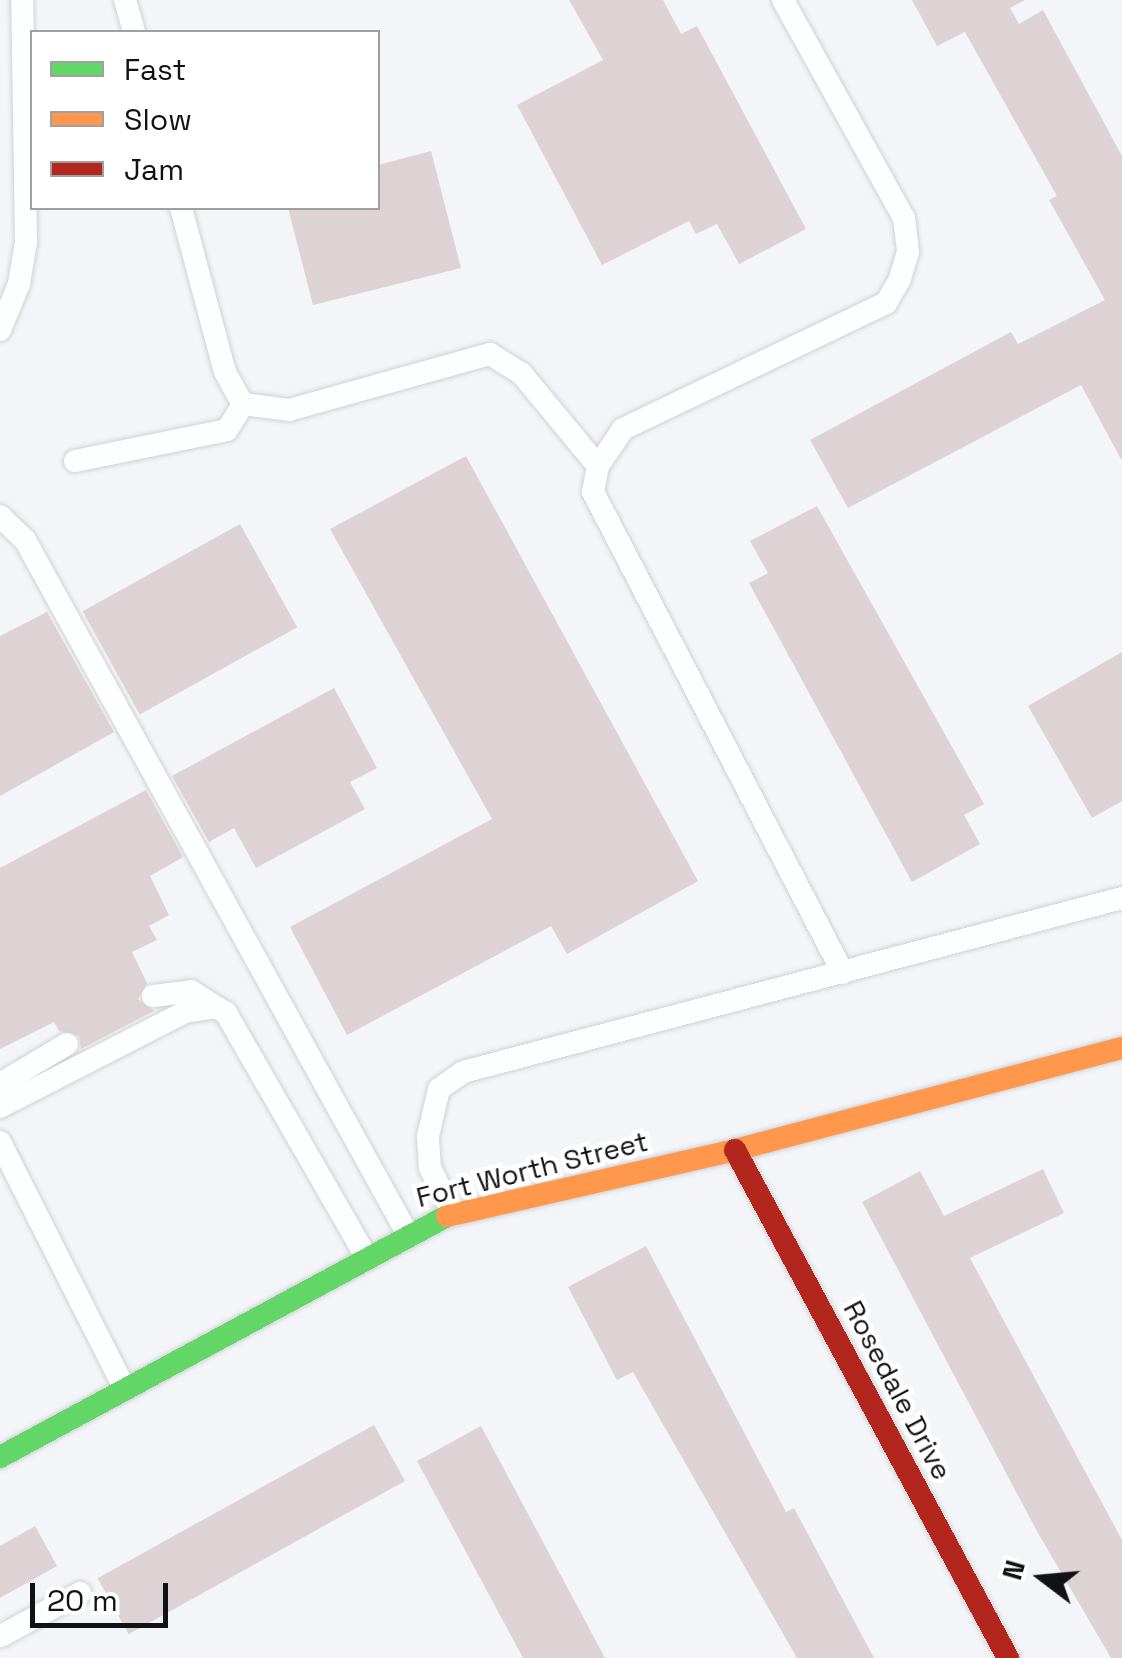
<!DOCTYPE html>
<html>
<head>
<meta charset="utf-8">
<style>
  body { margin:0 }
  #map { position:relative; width:1122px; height:1658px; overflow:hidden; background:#f3f5f8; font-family:"Space Grotesk",sans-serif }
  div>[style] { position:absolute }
  .building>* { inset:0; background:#ded3d4; transform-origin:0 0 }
  .roads { filter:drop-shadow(0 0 2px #d0d1d4) drop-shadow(0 0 2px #d0d1d4) }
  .lane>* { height:22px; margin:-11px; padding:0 11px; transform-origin:11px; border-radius:11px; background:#fdfefe }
  .fast>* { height:22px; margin:-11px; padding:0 11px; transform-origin:11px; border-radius:11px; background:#63d668 }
  .slow>* { height:22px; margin:-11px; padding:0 11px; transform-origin:11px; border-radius:11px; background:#ff974d }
  .jam>* { height:22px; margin:-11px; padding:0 11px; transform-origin:11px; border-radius:11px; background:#b3261e }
  span { translate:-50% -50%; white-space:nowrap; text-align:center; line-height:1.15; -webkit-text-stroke:9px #fff; paint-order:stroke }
  .street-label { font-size:28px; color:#111215 }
  .legend { position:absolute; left:30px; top:30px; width:350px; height:180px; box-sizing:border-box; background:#fff; border:2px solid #a0a0a1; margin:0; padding:12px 18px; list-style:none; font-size:30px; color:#111215 }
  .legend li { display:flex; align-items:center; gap:20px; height:50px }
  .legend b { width:50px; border:2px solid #a0a0a1 }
  .north { position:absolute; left:992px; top:1528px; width:100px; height:100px; -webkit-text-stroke:8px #fff; paint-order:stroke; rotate:286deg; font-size:28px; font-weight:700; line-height:40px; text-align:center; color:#111215 }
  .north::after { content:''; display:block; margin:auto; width:35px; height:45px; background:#111215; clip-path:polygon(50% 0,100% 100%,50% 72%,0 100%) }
  .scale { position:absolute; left:30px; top:1583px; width:138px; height:45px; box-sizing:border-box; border:5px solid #111215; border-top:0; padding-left:12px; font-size:30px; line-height:35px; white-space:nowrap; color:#111215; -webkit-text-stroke:8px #fff; paint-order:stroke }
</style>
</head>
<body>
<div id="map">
  <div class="building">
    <i style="clip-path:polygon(569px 0,663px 0,681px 34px,697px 26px,806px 229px,739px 264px,717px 224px,696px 234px,689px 221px,602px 265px,517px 105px,603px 60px)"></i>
    <i style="clip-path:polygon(912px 0,1025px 0,1010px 8px,1019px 24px,1043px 10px,1122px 156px,1122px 461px,1081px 385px,848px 508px,810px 440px,1011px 332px,1018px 344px,1105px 300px,1049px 200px,1057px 196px,965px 32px,937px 46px)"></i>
    <i style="clip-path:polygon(431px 151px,461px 268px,313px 305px,288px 208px,378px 208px,378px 165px)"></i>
    <i style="clip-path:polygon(466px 456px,698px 881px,567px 954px,551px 926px,347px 1035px,290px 927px,492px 819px,330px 529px)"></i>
    <i style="clip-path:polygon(817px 506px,984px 804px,964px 815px,980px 844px,912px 882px,749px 583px,768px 573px,750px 541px)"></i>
    <i style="left:240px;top:524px;width:118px;height:180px;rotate:61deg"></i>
    <i style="clip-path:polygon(47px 612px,114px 732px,0 796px,0 636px)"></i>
    <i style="clip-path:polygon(1122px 652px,1122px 801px,1092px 818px,1028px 706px)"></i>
    <i style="clip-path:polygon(334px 688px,377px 768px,350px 782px,365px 809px,256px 868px,234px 828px,209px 842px,172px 776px)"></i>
    <i style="clip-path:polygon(146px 790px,183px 857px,150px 876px,169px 915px,149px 926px,157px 940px,132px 952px,147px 983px,138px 999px,154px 1011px,81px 1049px,79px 1036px,59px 1031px,54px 1022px,0 1049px,0 868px)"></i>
    <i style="clip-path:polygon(1043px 1169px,1064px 1213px,970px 1258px,1122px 1540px,1122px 1658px,1111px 1658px,1038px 1533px,862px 1202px,920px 1171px,944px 1216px)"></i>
    <i style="clip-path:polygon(646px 1246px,786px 1512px,794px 1508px,874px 1658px,797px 1658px,633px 1372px,617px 1380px,568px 1287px)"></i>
    <i style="left:374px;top:1425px;width:64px;height:316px;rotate:61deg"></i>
    <i style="clip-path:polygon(481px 1426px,605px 1658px,523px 1658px,417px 1461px)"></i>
    <i style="clip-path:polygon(35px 1526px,57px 1566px,0 1598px,0 1546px)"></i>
  </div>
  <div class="roads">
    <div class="lane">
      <i style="left:125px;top:0;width:33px;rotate:74deg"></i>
      <i style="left:783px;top:0;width:249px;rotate:61deg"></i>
      <i style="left:904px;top:218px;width:34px;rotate:83deg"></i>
      <i style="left:908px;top:252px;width:28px;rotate:107deg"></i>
      <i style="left:900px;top:279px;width:28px;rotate:120deg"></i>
      <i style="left:886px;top:303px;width:292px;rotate:154.4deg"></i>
      <i style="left:623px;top:429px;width:45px;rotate:124deg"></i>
      <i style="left:598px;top:466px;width:26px;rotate:101deg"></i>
      <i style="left:593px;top:492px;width:542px;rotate:62.54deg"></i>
      <i style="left:181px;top:208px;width:170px;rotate:75deg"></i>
      <i style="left:225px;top:372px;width:37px;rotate:61deg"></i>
      <i style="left:243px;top:404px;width:46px;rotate:7.4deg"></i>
      <i style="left:289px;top:410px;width:209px;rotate:-15.6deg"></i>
      <i style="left:490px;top:354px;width:36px;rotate:32deg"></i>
      <i style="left:521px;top:373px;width:121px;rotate:50.4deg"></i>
      <i style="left:0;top:330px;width:50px;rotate:-67.6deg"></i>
      <i style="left:19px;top:284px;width:43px;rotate:-80.5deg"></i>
      <i style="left:26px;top:242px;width:242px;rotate:-90.9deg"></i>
      <i style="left:75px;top:461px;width:155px;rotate:-11.5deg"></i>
      <i style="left:227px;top:430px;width:31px;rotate:-58deg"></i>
      <i style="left:0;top:516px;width:35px;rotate:44deg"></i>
      <i style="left:25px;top:540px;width:791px;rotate:61.14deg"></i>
      <i style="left:153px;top:996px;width:38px;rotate:-7deg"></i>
      <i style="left:191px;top:991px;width:30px;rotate:33deg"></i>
      <i style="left:0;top:1084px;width:78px;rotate:-30.8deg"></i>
      <i style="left:0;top:1107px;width:208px;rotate:-27.2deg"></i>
      <i style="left:185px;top:1012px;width:31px;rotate:-9deg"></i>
      <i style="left:216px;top:1007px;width:12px;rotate:31deg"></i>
      <i style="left:226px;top:1013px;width:280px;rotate:60.1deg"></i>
      <i style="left:0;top:1142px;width:277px;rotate:63.2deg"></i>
      <i style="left:454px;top:1215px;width:53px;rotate:-117.1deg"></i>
      <i style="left:430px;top:1168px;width:32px;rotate:-94deg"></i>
      <i style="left:428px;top:1136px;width:48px;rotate:-76.8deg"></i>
      <i style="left:439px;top:1089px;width:29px;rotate:-35deg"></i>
      <i style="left:463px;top:1072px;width:682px;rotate:-14.79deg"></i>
      <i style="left:1px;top:1636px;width:90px;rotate:-28.6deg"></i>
    </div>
    <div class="fast">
      <i style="left:0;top:1457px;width:508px;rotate:-28.33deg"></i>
    </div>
    <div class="slow">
      <i style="left:447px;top:1216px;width:295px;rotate:-12.9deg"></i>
      <i style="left:735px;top:1150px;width:400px;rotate:-14.8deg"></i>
    </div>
    <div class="jam">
      <i style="left:735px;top:1150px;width:577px;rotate:61.75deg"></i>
    </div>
  </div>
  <div class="street-label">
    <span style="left:532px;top:1169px;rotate:-14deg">Fort Worth Street</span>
    <span style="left:898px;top:1390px;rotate:62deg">Rosedale Drive</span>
  </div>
  <ul class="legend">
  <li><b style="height:12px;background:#63d668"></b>Fast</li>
  <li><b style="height:12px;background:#ff974d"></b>Slow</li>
  <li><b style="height:12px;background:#b3261e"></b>Jam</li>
  </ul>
  <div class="north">N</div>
  <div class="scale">20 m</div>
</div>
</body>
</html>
